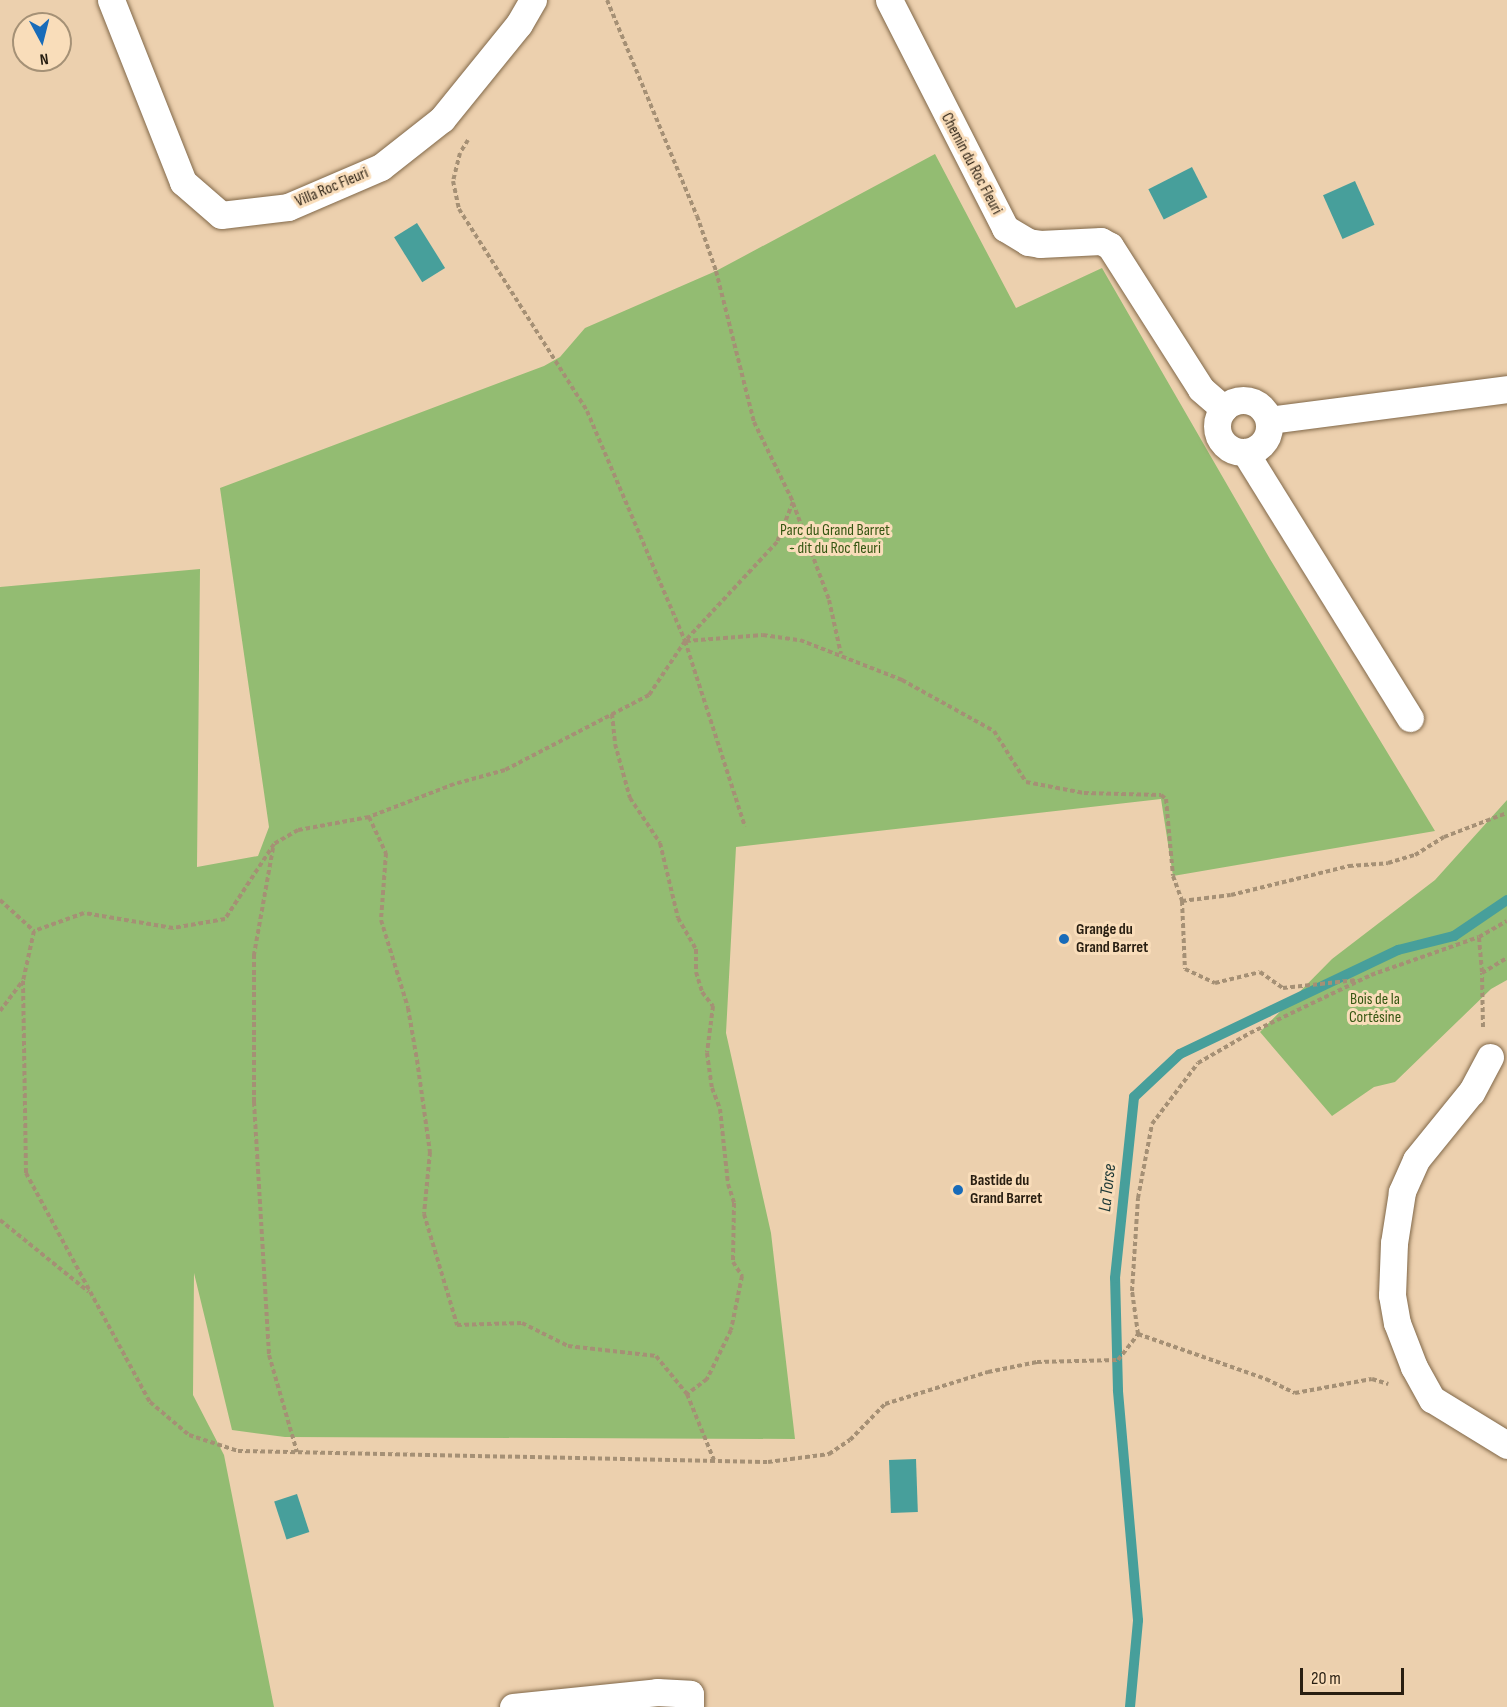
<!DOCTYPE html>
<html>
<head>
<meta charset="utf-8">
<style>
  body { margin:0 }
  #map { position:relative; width:1507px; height:1707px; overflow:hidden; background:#ecd0ae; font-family:"Sofia Sans Condensed",sans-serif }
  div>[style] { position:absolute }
  .green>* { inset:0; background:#93bc72 }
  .water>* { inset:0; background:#479f9b; transform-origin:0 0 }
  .stream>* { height:10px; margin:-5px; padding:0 5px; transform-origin:5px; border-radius:5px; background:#479f9b }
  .path>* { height:4px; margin-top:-2px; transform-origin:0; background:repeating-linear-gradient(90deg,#a59075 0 4.5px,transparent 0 7.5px) }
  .roads { filter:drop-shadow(0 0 2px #816849) drop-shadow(0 0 2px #816849) }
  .minor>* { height:27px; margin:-13.5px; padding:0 13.5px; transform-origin:13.5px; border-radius:13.5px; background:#fff }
  .minor>.ring { margin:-13.5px; padding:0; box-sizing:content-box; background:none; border:27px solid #fff; border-radius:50% }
  .dots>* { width:16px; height:16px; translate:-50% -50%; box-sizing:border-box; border:3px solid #f9ddba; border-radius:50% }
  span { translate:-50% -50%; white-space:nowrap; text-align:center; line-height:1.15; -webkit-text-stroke:6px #f9ddba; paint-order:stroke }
  .street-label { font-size:16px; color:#281e11 }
  .park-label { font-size:16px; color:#355612 }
  .poi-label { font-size:16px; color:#281e11; font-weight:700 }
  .left { translate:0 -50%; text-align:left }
  .water-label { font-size:18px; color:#1b3735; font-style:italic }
  .north { position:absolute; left:12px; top:12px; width:60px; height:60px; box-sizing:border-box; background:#f9ddba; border:2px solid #a59176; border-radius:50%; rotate:173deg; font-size:16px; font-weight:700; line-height:24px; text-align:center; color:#281e11 }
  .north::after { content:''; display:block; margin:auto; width:21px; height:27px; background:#186bb9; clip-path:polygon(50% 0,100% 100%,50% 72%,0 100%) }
  .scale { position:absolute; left:1300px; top:1668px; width:104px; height:27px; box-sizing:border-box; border:3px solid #281e11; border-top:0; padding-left:8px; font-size:18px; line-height:21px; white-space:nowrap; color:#281e11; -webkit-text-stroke:4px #f9ddba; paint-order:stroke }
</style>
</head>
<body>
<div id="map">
  <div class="green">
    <i style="clip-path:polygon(935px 154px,1016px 308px,1102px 268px,1270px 559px,1435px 831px,1173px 876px,1161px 799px,736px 847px,726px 1033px,771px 1233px,795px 1439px,285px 1437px,232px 1430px,194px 1273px,193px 1395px,224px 1455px,274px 1707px,0 1707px,0 587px,200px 569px,197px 867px,258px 856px,269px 827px,220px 488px,544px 366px,560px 357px,585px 328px,716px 271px)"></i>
    <i style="clip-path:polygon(1507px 800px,1507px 980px,1491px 989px,1395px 1082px,1374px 1087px,1332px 1116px,1260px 1032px,1332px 959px,1435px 880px)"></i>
  </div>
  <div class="water">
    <i style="left:1192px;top:167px;width:34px;height:49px;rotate:63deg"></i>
    <i style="left:1355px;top:181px;width:48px;height:35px;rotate:66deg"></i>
    <i style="left:417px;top:223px;width:53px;height:27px;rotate:58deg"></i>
    <i style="left:916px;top:1459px;width:53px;height:27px;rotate:88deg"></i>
    <i style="left:297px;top:1494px;width:40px;height:24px;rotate:72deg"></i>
  </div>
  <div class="stream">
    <i style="left:1130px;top:1707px;width:87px;rotate:-84.7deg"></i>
    <i style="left:1138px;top:1620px;width:231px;rotate:-95deg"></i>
    <i style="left:1118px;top:1390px;width:112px;rotate:-91.5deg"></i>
    <i style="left:1115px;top:1278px;width:182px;rotate:-84deg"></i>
    <i style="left:1134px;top:1097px;width:63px;rotate:-43.1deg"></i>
    <i style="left:1180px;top:1054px;width:242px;rotate:-25.5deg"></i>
    <i style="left:1398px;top:950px;width:58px;rotate:-14deg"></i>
    <i style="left:1454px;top:936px;width:64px;rotate:-34.2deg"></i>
  </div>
  <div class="path">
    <i style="left:607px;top:0;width:234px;rotate:67.4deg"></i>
    <i style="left:697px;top:216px;width:58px;rotate:70.9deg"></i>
    <i style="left:716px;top:271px;width:156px;rotate:75.9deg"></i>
    <i style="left:754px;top:422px;width:89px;rotate:64deg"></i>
    <i style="left:793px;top:502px;width:43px;rotate:111.8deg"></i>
    <i style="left:777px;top:542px;width:135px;rotate:132.9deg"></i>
    <i style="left:685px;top:641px;width:65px;rotate:123.7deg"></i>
    <i style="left:649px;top:695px;width:162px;rotate:152.5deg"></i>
    <i style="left:505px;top:770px;width:53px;rotate:164.6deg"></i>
    <i style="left:454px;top:784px;width:91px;rotate:158.8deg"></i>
    <i style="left:369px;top:817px;width:72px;rotate:169.6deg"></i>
    <i style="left:298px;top:830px;width:28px;rotate:150deg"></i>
    <i style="left:274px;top:844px;width:90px;rotate:123.2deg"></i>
    <i style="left:225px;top:919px;width:53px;rotate:170.2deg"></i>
    <i style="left:173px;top:928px;width:90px;rotate:-170.4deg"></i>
    <i style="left:84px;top:913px;width:53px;rotate:160.2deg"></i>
    <i style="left:34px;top:931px;width:51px;rotate:102.4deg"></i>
    <i style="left:23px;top:981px;width:192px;rotate:89.1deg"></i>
    <i style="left:26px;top:1173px;width:260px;rotate:61.6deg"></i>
    <i style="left:150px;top:1402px;width:51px;rotate:40.2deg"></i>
    <i style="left:189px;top:1435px;width:52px;rotate:18.1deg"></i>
    <i style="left:238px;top:1451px;width:530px;rotate:1.19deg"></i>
    <i style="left:768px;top:1462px;width:62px;rotate:-7.5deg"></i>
    <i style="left:829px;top:1454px;width:25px;rotate:-34deg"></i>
    <i style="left:850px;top:1440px;width:50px;rotate:-45.8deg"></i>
    <i style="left:885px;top:1404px;width:108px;rotate:-17.3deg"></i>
    <i style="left:988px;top:1372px;width:50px;rotate:-11.5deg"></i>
    <i style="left:1037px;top:1362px;width:81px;rotate:-1.4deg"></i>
    <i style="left:1118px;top:1360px;width:33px;rotate:-52deg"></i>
    <i style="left:1138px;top:1334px;width:43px;rotate:-97.9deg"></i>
    <i style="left:1132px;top:1291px;width:93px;rotate:-86.3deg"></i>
    <i style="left:1138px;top:1198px;width:75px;rotate:-79.3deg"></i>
    <i style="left:1152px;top:1124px;width:76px;rotate:-53deg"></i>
    <i style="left:1198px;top:1063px;width:60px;rotate:-30deg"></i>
    <i style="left:1250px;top:1033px;width:134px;rotate:-25.6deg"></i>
    <i style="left:1371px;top:975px;width:114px;rotate:-19.4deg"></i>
    <i style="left:468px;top:140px;width:15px;rotate:122deg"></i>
    <i style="left:460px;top:153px;width:29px;rotate:104deg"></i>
    <i style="left:453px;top:181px;width:29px;rotate:78deg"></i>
    <i style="left:459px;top:209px;width:239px;rotate:57.6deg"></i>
    <i style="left:587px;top:411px;width:250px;rotate:66.9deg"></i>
    <i style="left:685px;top:641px;width:195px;rotate:72.1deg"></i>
    <i style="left:793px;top:503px;width:103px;rotate:69.6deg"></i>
    <i style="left:829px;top:600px;width:55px;rotate:77.5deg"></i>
    <i style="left:686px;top:641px;width:77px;rotate:-4.5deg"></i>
    <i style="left:763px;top:635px;width:37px;rotate:8deg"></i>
    <i style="left:800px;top:640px;width:110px;rotate:21.4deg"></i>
    <i style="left:902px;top:680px;width:105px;rotate:29deg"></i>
    <i style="left:994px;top:731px;width:60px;rotate:57.9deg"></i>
    <i style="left:1026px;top:782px;width:59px;rotate:10.7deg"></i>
    <i style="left:1084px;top:793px;width:77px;rotate:1.5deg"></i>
    <i style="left:1161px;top:795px;width:6px;rotate:39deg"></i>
    <i style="left:1166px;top:799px;width:77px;rotate:84.8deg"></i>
    <i style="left:1173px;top:876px;width:27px;rotate:70deg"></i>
    <i style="left:1182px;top:901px;width:68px;rotate:87.5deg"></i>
    <i style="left:1185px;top:969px;width:33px;rotate:25deg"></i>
    <i style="left:1215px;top:983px;width:46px;rotate:-13.7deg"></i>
    <i style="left:1260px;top:972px;width:28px;rotate:35deg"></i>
    <i style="left:1283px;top:988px;width:74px;rotate:-6.2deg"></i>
    <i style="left:612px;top:714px;width:30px;rotate:84deg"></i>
    <i style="left:615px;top:744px;width:56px;rotate:74.5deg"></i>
    <i style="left:630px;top:798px;width:54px;rotate:56.3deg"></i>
    <i style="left:660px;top:843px;width:77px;rotate:76.5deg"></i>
    <i style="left:678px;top:918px;width:36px;rotate:60deg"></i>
    <i style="left:696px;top:949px;width:23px;rotate:90deg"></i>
    <i style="left:696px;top:972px;width:21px;rotate:73deg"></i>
    <i style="left:702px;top:992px;width:18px;rotate:52deg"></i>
    <i style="left:713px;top:1006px;width:47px;rotate:97.3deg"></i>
    <i style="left:707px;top:1053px;width:35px;rotate:82deg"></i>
    <i style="left:712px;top:1088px;width:22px;rotate:69deg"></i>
    <i style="left:720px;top:1109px;width:75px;rotate:83.9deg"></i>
    <i style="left:728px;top:1184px;width:20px;rotate:72deg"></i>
    <i style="left:734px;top:1203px;width:59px;rotate:91deg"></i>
    <i style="left:733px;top:1262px;width:17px;rotate:57deg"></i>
    <i style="left:742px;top:1276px;width:55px;rotate:101.5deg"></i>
    <i style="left:731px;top:1330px;width:55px;rotate:116.1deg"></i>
    <i style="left:707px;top:1379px;width:25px;rotate:143deg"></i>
    <i style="left:369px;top:817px;width:40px;rotate:65deg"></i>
    <i style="left:386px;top:853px;width:67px;rotate:94.3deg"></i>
    <i style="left:381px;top:920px;width:92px;rotate:72.9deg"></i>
    <i style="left:408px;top:1008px;width:53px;rotate:80.2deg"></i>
    <i style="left:417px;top:1060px;width:93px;rotate:82deg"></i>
    <i style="left:430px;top:1152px;width:62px;rotate:95.5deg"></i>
    <i style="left:424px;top:1214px;width:116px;rotate:73.4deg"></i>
    <i style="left:457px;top:1325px;width:65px;rotate:-1.8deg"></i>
    <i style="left:522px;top:1323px;width:51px;rotate:26.6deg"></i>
    <i style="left:568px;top:1346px;width:89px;rotate:6.5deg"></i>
    <i style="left:656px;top:1356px;width:49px;rotate:50.8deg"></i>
    <i style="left:687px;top:1394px;width:71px;rotate:67.8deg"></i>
    <i style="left:273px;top:848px;width:109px;rotate:100.1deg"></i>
    <i style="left:254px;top:955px;width:147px;rotate:90deg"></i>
    <i style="left:254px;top:1102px;width:253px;rotate:86.6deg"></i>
    <i style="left:269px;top:1355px;width:101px;rotate:73.9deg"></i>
    <i style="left:0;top:900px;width:46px;rotate:42.4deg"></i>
    <i style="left:1182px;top:901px;width:49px;rotate:-7deg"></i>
    <i style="left:1231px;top:895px;width:122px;rotate:-13.8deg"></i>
    <i style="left:1349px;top:866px;width:39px;rotate:-4deg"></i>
    <i style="left:1388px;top:863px;width:28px;rotate:-17deg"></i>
    <i style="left:1415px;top:855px;width:34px;rotate:-32deg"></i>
    <i style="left:1444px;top:837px;width:67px;rotate:-20.9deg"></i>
    <i style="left:1482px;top:972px;width:35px;rotate:-95deg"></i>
    <i style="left:1479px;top:937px;width:32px;rotate:-30deg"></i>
    <i style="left:0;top:1011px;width:38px;rotate:-53deg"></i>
    <i style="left:1483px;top:1027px;width:54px;rotate:-91.1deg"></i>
    <i style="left:1482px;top:973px;width:29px;rotate:-31deg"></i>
    <i style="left:0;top:1220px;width:114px;rotate:39deg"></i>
    <i style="left:1138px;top:1334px;width:136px;rotate:19.4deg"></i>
    <i style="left:1266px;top:1379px;width:32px;rotate:26deg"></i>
    <i style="left:1295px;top:1393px;width:78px;rotate:-10.3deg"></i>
    <i style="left:1372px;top:1379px;width:17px;rotate:17deg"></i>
  </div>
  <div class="roads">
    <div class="minor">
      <i style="left:111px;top:0;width:196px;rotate:68.4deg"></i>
      <i style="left:183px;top:182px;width:50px;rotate:41deg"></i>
      <i style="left:221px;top:215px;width:67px;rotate:-6.8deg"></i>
      <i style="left:288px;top:207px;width:101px;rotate:-23.3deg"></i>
      <i style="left:381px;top:167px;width:78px;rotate:-38.2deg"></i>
      <i style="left:442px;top:119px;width:122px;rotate:-51deg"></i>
      <i style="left:519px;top:24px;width:28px;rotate:-60deg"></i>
      <i style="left:889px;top:0;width:256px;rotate:63deg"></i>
      <i style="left:1005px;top:228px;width:27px;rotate:31deg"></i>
      <i style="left:1028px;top:242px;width:12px;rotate:9deg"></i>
      <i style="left:1040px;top:244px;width:61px;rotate:-2.8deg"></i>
      <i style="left:1101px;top:241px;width:10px;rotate:29deg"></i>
      <i style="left:1110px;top:246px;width:169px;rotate:57.5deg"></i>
      <i style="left:1201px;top:389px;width:30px;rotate:41deg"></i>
      <i class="ring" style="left:1217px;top:400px;width:25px;height:25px"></i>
      <i style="left:1269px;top:420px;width:240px;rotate:-7.4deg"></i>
      <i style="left:1245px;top:452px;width:313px;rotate:58.2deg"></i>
      <i style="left:1490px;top:1057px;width:40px;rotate:118deg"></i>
      <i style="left:1471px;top:1092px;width:87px;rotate:129deg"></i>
      <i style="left:1416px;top:1160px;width:35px;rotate:114deg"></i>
      <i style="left:1402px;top:1192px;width:52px;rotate:98.9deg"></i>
      <i style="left:1394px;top:1243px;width:52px;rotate:92.2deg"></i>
      <i style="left:1392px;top:1295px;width:28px;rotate:80deg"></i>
      <i style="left:1397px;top:1323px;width:47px;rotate:68.9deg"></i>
      <i style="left:1414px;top:1367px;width:37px;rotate:61deg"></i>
      <i style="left:1432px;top:1399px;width:88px;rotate:31.5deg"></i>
      <i style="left:513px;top:1707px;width:145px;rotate:-5.9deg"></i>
      <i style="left:657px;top:1692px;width:33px;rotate:3deg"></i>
      <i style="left:690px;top:1694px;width:13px;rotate:90deg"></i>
    </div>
  </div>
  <div class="dots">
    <i style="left:1064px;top:939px;background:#186bb9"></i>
    <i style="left:958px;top:1190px;background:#186bb9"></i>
  </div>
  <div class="street-label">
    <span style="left:971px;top:164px;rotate:62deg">Chemin du Roc Fleuri</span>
    <span style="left:332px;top:188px;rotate:-23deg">Villa Roc Fleuri</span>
  </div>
  <div class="park-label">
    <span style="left:835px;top:540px">Parc du Grand Barret<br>- dit du Roc fleuri</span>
    <span style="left:1375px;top:1009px">Bois de la<br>Cortésine</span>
  </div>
  <div class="poi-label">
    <span class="left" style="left:1076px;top:939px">Grange du<br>Grand Barret</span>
    <span class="left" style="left:970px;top:1190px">Bastide du<br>Grand Barret</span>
  </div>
  <div class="water-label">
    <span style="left:1108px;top:1188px;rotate:-84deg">La Torse</span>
  </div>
  <div class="north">N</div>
  <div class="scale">20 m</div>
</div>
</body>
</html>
